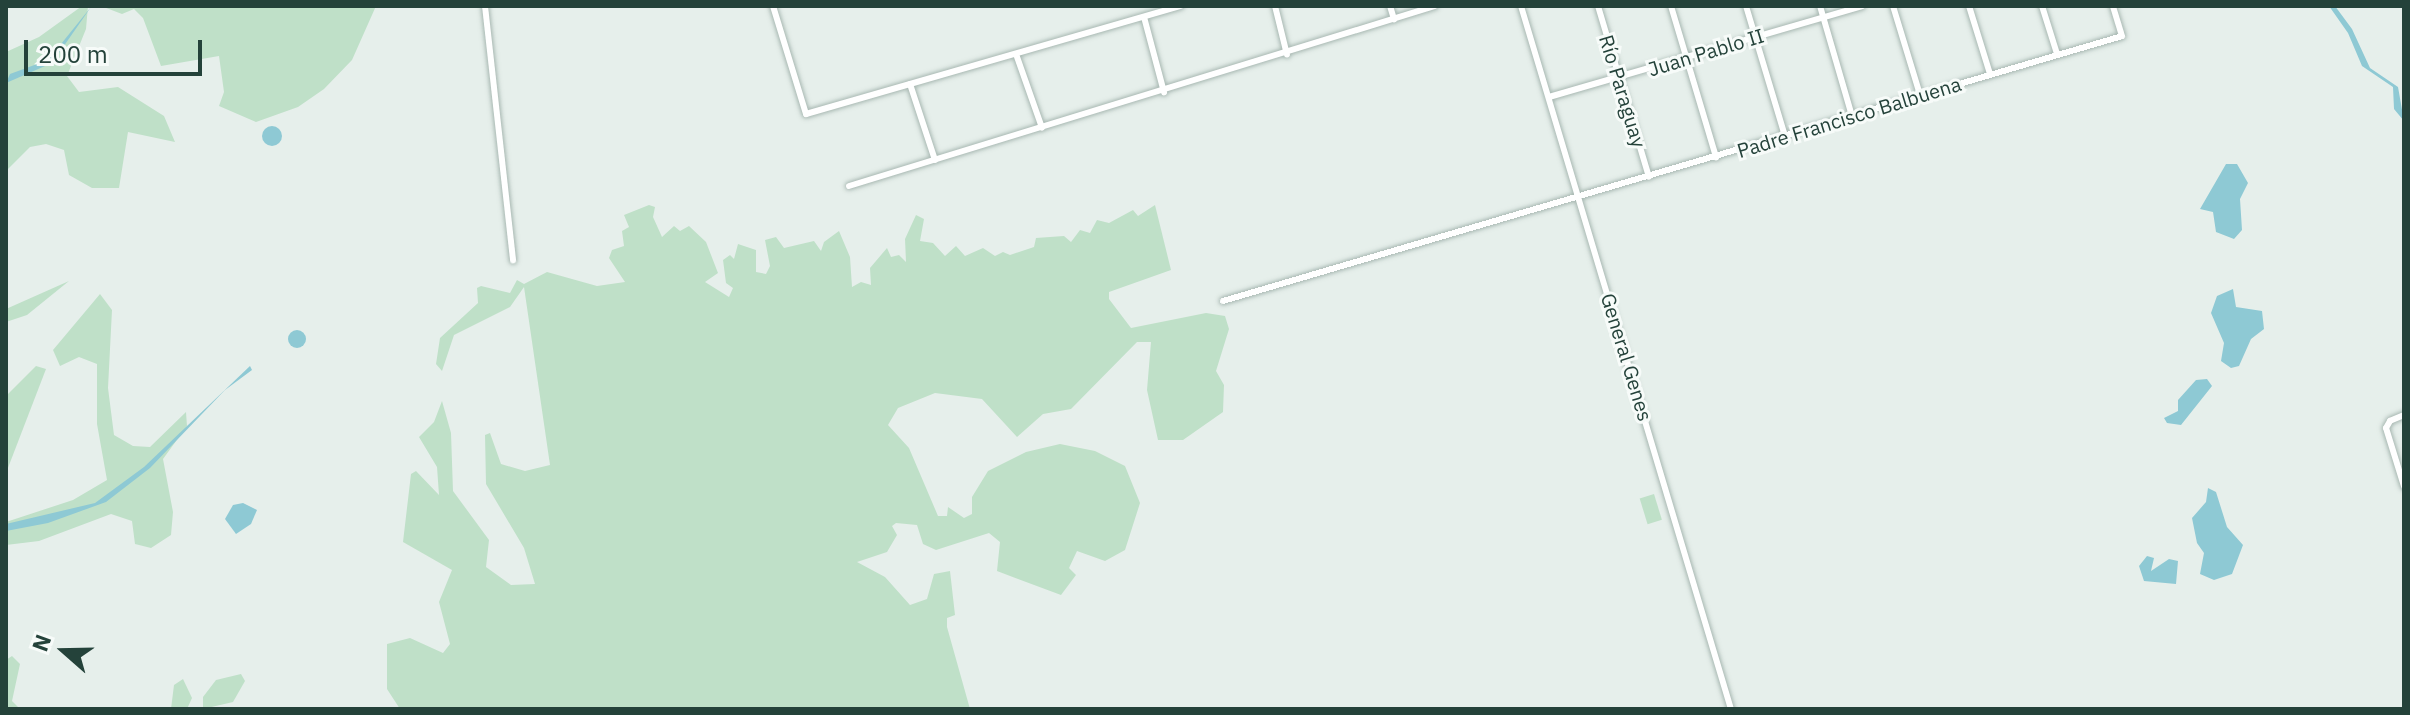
<!DOCTYPE html>
<html>
<head>
<meta charset="utf-8">
<style>
  body { margin:0 }
  #map { position:relative; width:2410px; height:715px; overflow:hidden; background:#e6efeb; font-family:"IBM Plex Sans",sans-serif }
  div>[style] { position:absolute }
  .green>* { inset:0; background:#bfe0c8; transform-origin:0 0 }
  .water>* { inset:0; background:#8ec9d4 }
  .round { border-radius:50% }
  .roads { filter:drop-shadow(0 0 2px #a8b8b2) drop-shadow(0 0 2px #a8b8b2) }
  .street>* { height:6px; margin:-3px; padding:0 3px; transform-origin:3px; border-radius:3px; background:#fff }
  span { translate:-50% -50%; white-space:nowrap; text-align:center; line-height:1.15; -webkit-text-stroke:6px #f7fbf9; paint-order:stroke }
  .street-label { font-size:20px; color:#24423a }
  .frame { position:absolute; inset:0; border:8px solid #24423a; pointer-events:none }
  .north { position:absolute; left:24px; top:611px; width:80px; height:80px; -webkit-text-stroke:6px #f7fbf9; paint-order:stroke; rotate:290deg; font-size:22px; font-weight:700; line-height:32px; text-align:center; color:#24423a }
  .north::after { content:''; display:block; margin:auto; width:28px; height:36px; background:#24423a; clip-path:polygon(50% 0,100% 100%,50% 72%,0 100%) }
  .scale { position:absolute; left:24px; top:40px; width:178px; height:36px; box-sizing:border-box; border:4px solid #24423a; border-top:0; padding-left:10px; font-size:24px; line-height:28px; white-space:nowrap; color:#24423a; -webkit-text-stroke:6px #f7fbf9; paint-order:stroke }
</style>
</head>
<body>
<div id="map">
  <div class="green">
    <i style="clip-path:polygon(82px 6px,88px 6px,86px 29px,67px 76px,79px 92px,118px 87px,164px 116px,175px 142px,128px 132px,119px 188px,92px 188px,69px 175px,64px 150px,46px 144px,30px 147px,6px 171px,6px 52px,39px 37px)"></i>
    <i style="clip-path:polygon(101px 6px,376px 6px,352px 60px,324px 89px,298px 107px,256px 122px,219px 106px,224px 92px,219px 56px,161px 66px,143px 18px,134px 9px,122px 14px)"></i>
    <i style="clip-path:polygon(649px 205px,655px 207px,653px 217px,662px 237px,674px 226px,680px 231px,689px 226px,706px 242px,718px 273px,705px 282px,729px 297px,733px 288px,726px 283px,723px 260px,730px 255px,734px 259px,738px 244px,756px 250px,756px 272px,766px 274px,770px 266px,765px 240px,776px 237px,784px 248px,814px 241px,821px 251px,824px 242px,839px 231px,850px 257px,852px 287px,861px 282px,871px 285px,870px 268px,887px 248px,891px 257px,899px 255px,906px 262px,905px 239px,916px 215px,924px 219px,920px 241px,933px 243px,945px 256px,956px 246px,965px 256px,983px 248px,995px 256px,1003px 252px,1010px 255px,1034px 247px,1036px 238px,1064px 236px,1071px 242px,1080px 230px,1090px 233px,1097px 220px,1109px 223px,1133px 210px,1138px 216px,1155px 205px,1171px 270px,1109px 292px,1109px 299px,1131px 328px,1206px 313px,1225px 316px,1229px 329px,1216px 371px,1224px 385px,1223px 412px,1183px 440px,1158px 440px,1147px 390px,1151px 342px,1137px 342px,1071px 409px,1043px 414px,1017px 437px,982px 399px,935px 393px,898px 408px,888px 425px,909px 448px,938px 516px,947px 516px,948px 507px,964px 518px,972px 514px,972px 497px,988px 471px,1026px 452px,1060px 444px,1095px 451px,1125px 466px,1140px 503px,1125px 550px,1105px 561px,1077px 551px,1069px 568px,1076px 575px,1061px 595px,997px 571px,1000px 542px,989px 533px,936px 550px,923px 544px,917px 525px,896px 523px,892px 526px,897px 535px,887px 552px,857px 562px,885px 577px,910px 605px,927px 599px,934px 574px,950px 571px,955px 615px,947px 618px,947px 627px,970px 709px,400px 709px,387px 689px,387px 644px,410px 638px,443px 653px,450px 644px,439px 602px,452px 570px,403px 542px,411px 474px,416px 471px,439px 495px,437px 467px,419px 437px,434px 422px,442px 401px,451px 433px,453px 491px,489px 540px,486px 567px,511px 585px,535px 584px,524px 548px,486px 484px,485px 435px,490px 433px,501px 464px,525px 471px,550px 465px,524px 287px,510px 307px,454px 335px,442px 371px,436px 364px,440px 338px,478px 303px,477px 288px,481px 286px,510px 293px,517px 280px,524px 284px,547px 272px,597px 286px,625px 282px,609px 258px,612px 250px,624px 246px,622px 231px,629px 227px,624px 215px)"></i>
    <i style="clip-path:polygon(69px 281px,27px 315px,6px 322px,6px 309px)"></i>
    <i style="clip-path:polygon(100px 294px,112px 310px,108px 388px,114px 435px,133px 446px,150px 447px,186px 412px,187px 426px,163px 459px,173px 512px,171px 535px,151px 548px,135px 544px,132px 521px,111px 514px,39px 541px,6px 545px,6px 522px,73px 500px,107px 480px,97px 424px,97px 364px,79px 357px,60px 366px,53px 350px)"></i>
    <i style="clip-path:polygon(36px 366px,46px 369px,6px 473px,6px 396px)"></i>
    <i style="left:1654px;top:494px;width:27px;height:15px;rotate:73deg"></i>
    <i style="clip-path:polygon(12px 656px,20px 664px,12px 701px,20px 709px,6px 709px,6px 660px)"></i>
    <i style="clip-path:polygon(241px 674px,245px 681px,233px 702px,203px 709px,203px 697px,216px 680px)"></i>
    <i style="clip-path:polygon(183px 679px,192px 698px,187px 709px,171px 709px,174px 685px)"></i>
  </div>
  <div class="water">
    <i style="clip-path:polygon(2329px 6px,2335px 6px,2352px 29px,2370px 68px,2398px 87px,2404px 121px,2394px 109px,2393px 87px,2362px 66px,2348px 33px)"></i>
    <i style="clip-path:polygon(91px 7px,52px 63px,6px 83px,10px 74px,48px 60px)"></i>
    <i class="round" style="left:262px;top:126px;width:20px;height:20px"></i>
    <i style="clip-path:polygon(2226px 164px,2237px 164px,2248px 183px,2240px 199px,2242px 230px,2234px 239px,2216px 232px,2213px 212px,2200px 209px)"></i>
    <i style="clip-path:polygon(2233px 289px,2236px 307px,2262px 311px,2264px 329px,2251px 339px,2239px 366px,2231px 368px,2221px 361px,2224px 343px,2211px 313px,2217px 296px)"></i>
    <i class="round" style="left:288px;top:330px;width:18px;height:18px"></i>
    <i style="clip-path:polygon(250px 366px,252px 370px,225px 390px,150px 468px,106px 502px,48px 523px,6px 531px,6px 524px,95px 503px,144px 467px)"></i>
    <i style="clip-path:polygon(2207px 379px,2212px 386px,2181px 425px,2167px 423px,2164px 418px,2178px 411px,2178px 400px,2196px 380px)"></i>
    <i style="clip-path:polygon(2208px 488px,2216px 492px,2227px 527px,2243px 545px,2232px 574px,2214px 580px,2200px 574px,2204px 553px,2197px 543px,2192px 518px,2206px 502px)"></i>
    <i style="clip-path:polygon(243px 503px,257px 510px,251px 524px,236px 534px,225px 519px,233px 505px)"></i>
    <i style="clip-path:polygon(2147px 556px,2154px 558px,2151px 571px,2169px 559px,2178px 561px,2176px 584px,2144px 581px,2139px 566px)"></i>
  </div>
  <div class="roads">
    <div class="street">
      <i style="left:485px;top:6px;width:256px;rotate:83.7deg"></i>
      <i style="left:773px;top:6px;width:113px;rotate:73deg"></i>
      <i style="left:806px;top:114px;width:390px;rotate:-16.1deg"></i>
      <i style="left:1275px;top:6px;width:50px;rotate:76.2deg"></i>
      <i style="left:1390px;top:6px;width:14px;rotate:73deg"></i>
      <i style="left:1521px;top:6px;width:734px;rotate:73.37deg"></i>
      <i style="left:1598px;top:6px;width:178px;rotate:73.4deg"></i>
      <i style="left:1671px;top:6px;width:158px;rotate:73.4deg"></i>
      <i style="left:1746px;top:6px;width:136px;rotate:73.3deg"></i>
      <i style="left:1820px;top:6px;width:115px;rotate:73.8deg"></i>
      <i style="left:1893px;top:6px;width:93px;rotate:73.1deg"></i>
      <i style="left:1969px;top:6px;width:71px;rotate:72.8deg"></i>
      <i style="left:2042px;top:6px;width:50px;rotate:72.6deg"></i>
      <i style="left:1144px;top:17px;width:78px;rotate:75.1deg"></i>
      <i style="left:1016px;top:54px;width:78px;rotate:70.6deg"></i>
      <i style="left:910px;top:84px;width:80px;rotate:71.8deg"></i>
      <i style="left:1549px;top:97px;width:326px;rotate:-16.2deg"></i>
      <i style="left:849px;top:186px;width:613px;rotate:-17.08deg"></i>
      <i style="left:1223px;top:301px;width:937px;rotate:-16.42deg"></i>
      <i style="left:2122px;top:36px;width:31px;rotate:-107deg"></i>
      <i style="left:2404px;top:415px;width:15px;rotate:157deg"></i>
      <i style="left:2390px;top:421px;width:8px;rotate:120deg"></i>
      <i style="left:2386px;top:428px;width:61px;rotate:72.8deg"></i>
    </div>
  </div>
  <div class="street-label">
    <span style="left:1706px;top:52px;rotate:-17deg">Juan Pablo II</span>
    <span style="left:1623px;top:91px;rotate:73deg">Río Paraguay</span>
    <span style="left:1849px;top:117px;rotate:-17deg">Padre Francisco Balbuena</span>
    <span style="left:1627px;top:357px;rotate:73deg">General Genes</span>
  </div>
  <div class="frame"></div>
  <div class="north">N</div>
  <div class="scale">200 m</div>
</div>
</body>
</html>
